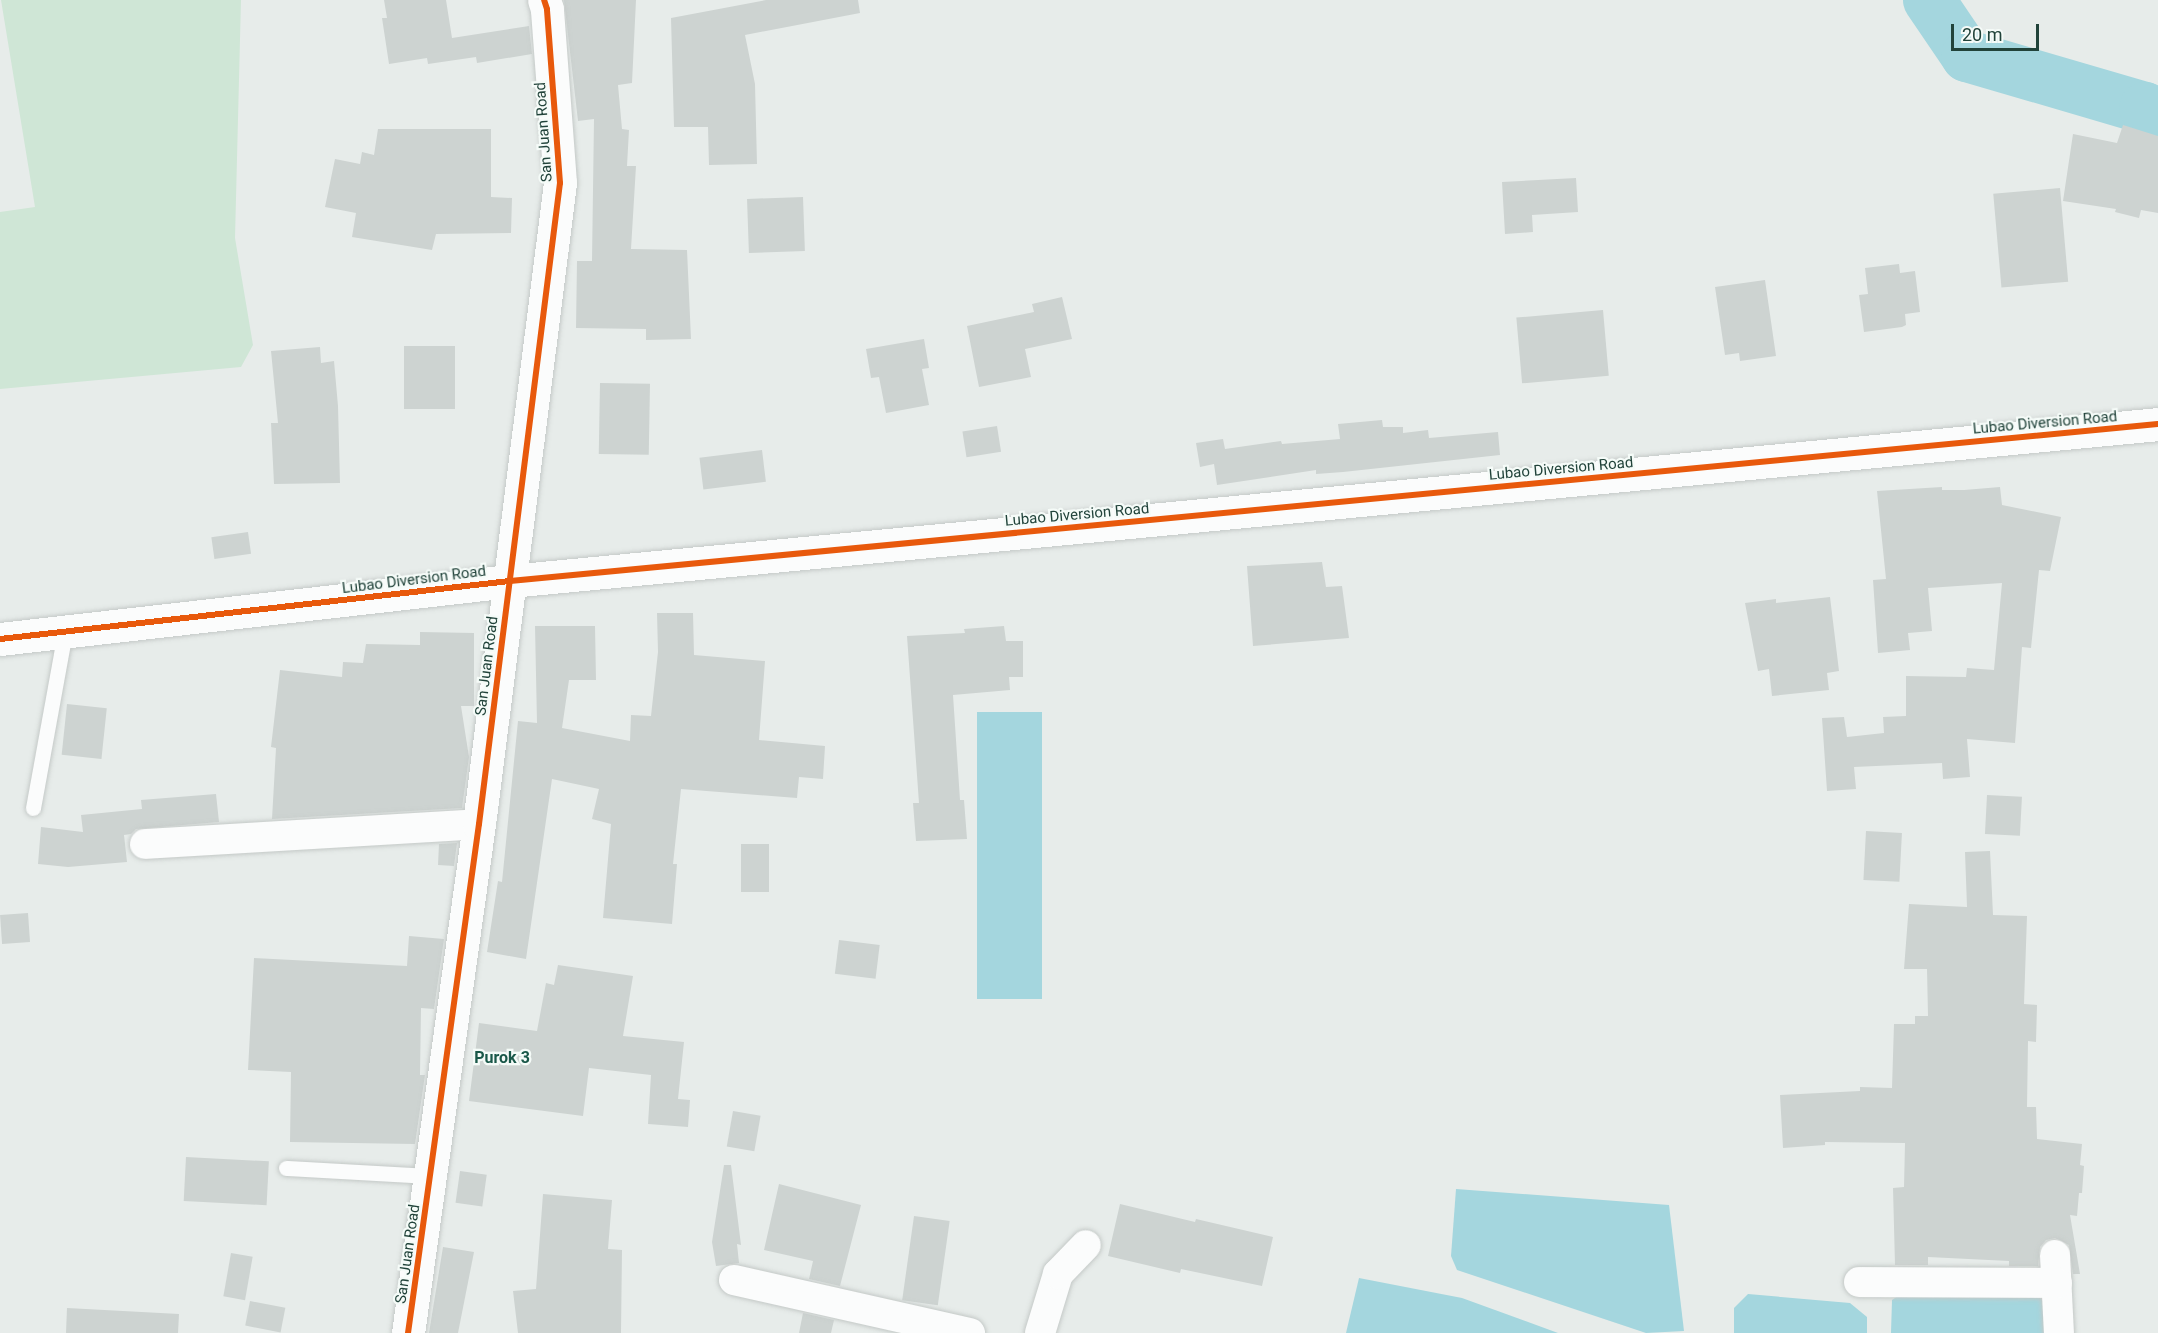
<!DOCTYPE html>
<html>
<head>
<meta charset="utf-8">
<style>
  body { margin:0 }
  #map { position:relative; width:2158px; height:1333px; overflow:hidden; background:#e7ecea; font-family:Roboto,sans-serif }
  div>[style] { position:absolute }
  .green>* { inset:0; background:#cfe6d6 }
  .water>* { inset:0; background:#a4d6de; transform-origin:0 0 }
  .river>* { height:52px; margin:-26px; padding:0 26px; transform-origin:26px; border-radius:26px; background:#a4d6de }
  .building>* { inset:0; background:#cdd3d1; transform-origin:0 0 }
  .roads { filter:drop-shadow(0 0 2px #c4c9c7) drop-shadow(0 0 2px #c4c9c7) }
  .service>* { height:15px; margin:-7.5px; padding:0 7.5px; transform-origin:7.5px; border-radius:7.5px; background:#fbfcfc }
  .minor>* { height:30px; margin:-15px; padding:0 15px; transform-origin:15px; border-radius:15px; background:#fbfcfc }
  .tertiary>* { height:33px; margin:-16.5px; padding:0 16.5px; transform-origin:16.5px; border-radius:16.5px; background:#fbfcfc }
  .cycleway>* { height:6px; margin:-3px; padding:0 3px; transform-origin:3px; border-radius:3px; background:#e8590c }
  span { translate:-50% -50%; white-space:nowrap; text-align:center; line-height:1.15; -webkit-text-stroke:4.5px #f5fbf8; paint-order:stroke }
  .street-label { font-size:15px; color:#21433a }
  .neighbourhood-label { font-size:16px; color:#1a5849; font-weight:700 }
  .scale { position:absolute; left:1951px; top:24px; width:88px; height:27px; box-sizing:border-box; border:3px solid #21433a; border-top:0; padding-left:8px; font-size:18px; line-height:21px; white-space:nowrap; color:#21433a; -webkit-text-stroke:4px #f5fbf8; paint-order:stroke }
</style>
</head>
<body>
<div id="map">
  <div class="green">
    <i style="clip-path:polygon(1px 0,241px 0,235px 238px,253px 345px,241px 367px,0 389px,0 212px,35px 207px)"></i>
  </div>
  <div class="water">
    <i style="left:977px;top:712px;width:65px;height:287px"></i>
    <i style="clip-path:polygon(1456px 1189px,1669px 1205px,1684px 1331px,1646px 1333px,1457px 1270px,1451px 1256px)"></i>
    <i style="clip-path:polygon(1359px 1278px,1462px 1298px,1558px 1333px,1346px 1333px)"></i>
    <i style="clip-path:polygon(1902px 1293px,2036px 1294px,2043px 1301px,2045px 1333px,1891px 1333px,1892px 1300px)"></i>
    <i style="clip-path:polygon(1748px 1294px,1850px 1303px,1867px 1317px,1867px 1333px,1734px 1333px,1734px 1308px)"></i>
  </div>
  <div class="river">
    <i style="left:1929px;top:0;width:68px;rotate:55.8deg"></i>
    <i style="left:1967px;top:56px;width:185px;rotate:16.3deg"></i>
    <i style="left:2145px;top:108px;width:15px;rotate:28deg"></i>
  </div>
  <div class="building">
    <i style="clip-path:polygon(384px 0,446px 0,452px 38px,529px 26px,532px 54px,477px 63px,476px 57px,428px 64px,427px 58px,389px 64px,382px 18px,387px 18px)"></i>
    <i style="clip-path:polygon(564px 0,636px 0,632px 83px,618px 85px,622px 129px,629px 130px,627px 166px,636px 166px,631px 249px,687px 250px,691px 339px,646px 340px,646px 329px,576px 328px,577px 261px,592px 261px,594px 119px,578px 121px)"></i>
    <i style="clip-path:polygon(766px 0,858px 0,860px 13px,745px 35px,755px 84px,757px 164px,709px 165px,708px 127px,674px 127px,671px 18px)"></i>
    <i style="clip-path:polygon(2123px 125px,2158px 136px,2158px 213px,2141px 210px,2139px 218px,2115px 212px,2116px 209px,2063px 201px,2073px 134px,2117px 143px)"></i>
    <i style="clip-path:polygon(378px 129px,491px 129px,491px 197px,512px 198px,511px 233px,436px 234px,432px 250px,352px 237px,356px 213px,325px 207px,335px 159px,360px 164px,362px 152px,374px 155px)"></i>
    <i style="clip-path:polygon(1576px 178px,1578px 212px,1532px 215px,1533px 232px,1505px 234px,1502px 182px)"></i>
    <i style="left:2060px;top:188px;width:94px;height:67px;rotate:85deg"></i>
    <i style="left:803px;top:197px;width:54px;height:56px;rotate:88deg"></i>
    <i style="clip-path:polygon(1899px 264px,1900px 273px,1915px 271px,1920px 312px,1905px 314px,1906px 325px,1902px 327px,1864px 332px,1859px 295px,1868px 294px,1865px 268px)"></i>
    <i style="clip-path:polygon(1765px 280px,1776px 356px,1740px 361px,1739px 353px,1725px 355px,1715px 287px)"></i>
    <i style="clip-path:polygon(1062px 297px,1072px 339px,1025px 349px,1031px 377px,979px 387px,967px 326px,1034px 312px,1032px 304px)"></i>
    <i style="left:1603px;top:310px;width:66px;height:87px;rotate:85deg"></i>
    <i style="clip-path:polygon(924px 339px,929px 368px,922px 369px,929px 405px,886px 413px,879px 377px,871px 378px,866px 349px)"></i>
    <i style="left:404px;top:346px;width:51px;height:63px"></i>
    <i style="clip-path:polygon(320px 347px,321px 363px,334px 361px,338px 406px,340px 483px,274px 484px,271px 423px,278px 423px,271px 351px)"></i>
    <i style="left:600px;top:383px;width:50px;height:71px;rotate:1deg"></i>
    <i style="clip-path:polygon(1382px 420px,1383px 427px,1403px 427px,1403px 433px,1428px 430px,1429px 438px,1498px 432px,1500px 455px,1343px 472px,1316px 474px,1316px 470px,1217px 485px,1214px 464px,1200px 467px,1196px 443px,1223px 439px,1225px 449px,1281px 441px,1282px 444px,1340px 439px,1338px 424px)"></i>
    <i style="left:997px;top:426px;width:26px;height:35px;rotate:81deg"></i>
    <i style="left:762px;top:450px;width:32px;height:63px;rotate:83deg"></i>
    <i style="clip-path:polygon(1942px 487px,1942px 490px,1964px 490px,2000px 487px,2002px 505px,2061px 517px,2050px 571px,2039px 570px,2031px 648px,2022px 647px,2015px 743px,1967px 739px,1970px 777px,1943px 779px,1942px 763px,1854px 767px,1856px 789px,1827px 791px,1822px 718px,1844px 717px,1847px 737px,1884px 733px,1883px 717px,1906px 716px,1906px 676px,1966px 677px,1967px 668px,1994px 670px,2002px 583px,1928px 588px,1932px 631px,1908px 633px,1910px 650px,1878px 653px,1873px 580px,1886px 579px,1877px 491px)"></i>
    <i style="left:248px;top:532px;width:22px;height:37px;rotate:82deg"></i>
    <i style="clip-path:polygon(1322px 562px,1326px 587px,1342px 586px,1349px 638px,1253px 646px,1247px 566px)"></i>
    <i style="clip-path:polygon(1830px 597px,1839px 671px,1827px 673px,1829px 690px,1772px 696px,1769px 669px,1758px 671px,1745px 603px,1776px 599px,1776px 603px)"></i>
    <i style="clip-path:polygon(657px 613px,693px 613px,694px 655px,765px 661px,759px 740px,825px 746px,823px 779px,799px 777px,797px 798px,681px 789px,673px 864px,677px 864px,672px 924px,603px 918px,611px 824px,592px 819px,599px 789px,552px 779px,526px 959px,487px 952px,498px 881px,502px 882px,518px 721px,537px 723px,535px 626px,595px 626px,596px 680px,569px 680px,562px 728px,630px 741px,631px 715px,651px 716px,658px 652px)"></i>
    <i style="clip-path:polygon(1004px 626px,1006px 641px,1023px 641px,1023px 677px,1009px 677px,1010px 690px,953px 695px,960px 800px,964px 800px,967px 839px,916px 841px,913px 803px,919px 803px,907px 636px,965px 633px,964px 629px)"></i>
    <i style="clip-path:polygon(420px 632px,474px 633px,474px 706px,461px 706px,469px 757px,462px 808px,272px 819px,276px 748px,271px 747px,280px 670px,342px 677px,343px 662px,363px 663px,366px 644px,420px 645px)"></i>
    <i style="left:67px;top:704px;width:40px;height:51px;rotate:6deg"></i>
    <i style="clip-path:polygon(216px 794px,219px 822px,136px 829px,131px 834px,124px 835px,127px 862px,68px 867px,38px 864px,41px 827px,83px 832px,81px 815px,142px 809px,141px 800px)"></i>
    <i style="left:1987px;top:795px;width:35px;height:39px;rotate:3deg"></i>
    <i style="left:1866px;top:831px;width:36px;height:49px;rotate:3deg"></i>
    <i style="clip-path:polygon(457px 843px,454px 866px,438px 865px,439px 844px)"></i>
    <i style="left:741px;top:844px;width:28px;height:48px"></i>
    <i style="clip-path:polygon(1990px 851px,1993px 915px,2027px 916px,2024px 1004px,2037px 1005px,2036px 1042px,2028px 1041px,2027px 1107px,2036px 1107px,2037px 1139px,2082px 1144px,2080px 1165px,2084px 1166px,2082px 1193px,2079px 1193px,2077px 1216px,2070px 1215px,2080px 1274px,2073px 1274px,2069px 1245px,2055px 1238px,2046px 1240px,2040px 1247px,2038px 1266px,2009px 1266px,2009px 1261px,1928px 1257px,1928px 1265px,1895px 1265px,1893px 1188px,1904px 1187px,1905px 1143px,1825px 1142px,1825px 1145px,1783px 1148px,1780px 1095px,1860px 1091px,1860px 1087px,1892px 1088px,1894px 1024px,1915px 1024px,1915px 1016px,1928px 1016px,1927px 969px,1904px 969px,1909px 904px,1967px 907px,1965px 852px)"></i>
    <i style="left:28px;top:913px;width:29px;height:28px;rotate:86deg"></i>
    <i style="clip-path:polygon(409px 936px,444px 939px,434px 1009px,421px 1008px,420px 1075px,425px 1075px,415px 1144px,290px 1142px,291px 1072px,248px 1070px,254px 958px,407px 966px)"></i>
    <i style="left:839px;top:940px;width:41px;height:34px;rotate:7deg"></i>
    <i style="clip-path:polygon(558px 965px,633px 976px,623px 1036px,684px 1042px,678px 1099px,690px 1100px,688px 1127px,648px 1124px,651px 1075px,589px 1068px,583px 1116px,469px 1101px,479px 1023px,537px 1031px,546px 983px,554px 985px)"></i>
    <i style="left:733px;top:1111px;width:28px;height:36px;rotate:10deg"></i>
    <i style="left:186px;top:1157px;width:83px;height:44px;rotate:3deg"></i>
    <i style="clip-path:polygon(724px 1165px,731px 1165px,741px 1245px,737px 1244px,739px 1263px,716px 1266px,712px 1242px)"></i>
    <i style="left:460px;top:1171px;width:27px;height:32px;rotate:8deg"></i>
    <i style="clip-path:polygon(779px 1184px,861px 1205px,840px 1286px,809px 1279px,813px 1261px,764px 1250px)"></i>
    <i style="clip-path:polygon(543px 1194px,612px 1200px,608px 1249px,622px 1250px,621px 1333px,518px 1333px,513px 1291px,536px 1289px)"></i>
    <i style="clip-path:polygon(1120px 1204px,1195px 1222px,1196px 1219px,1273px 1237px,1262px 1286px,1181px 1269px,1180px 1273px,1108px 1256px)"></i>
    <i style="left:914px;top:1216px;width:36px;height:85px;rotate:8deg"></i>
    <i style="clip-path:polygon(443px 1247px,474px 1252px,458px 1333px,429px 1333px)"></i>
    <i style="left:231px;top:1253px;width:22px;height:44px;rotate:10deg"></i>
    <i style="left:250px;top:1301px;width:36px;height:25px;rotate:11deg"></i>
    <i style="clip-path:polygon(67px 1308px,179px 1314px,178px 1333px,66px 1333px)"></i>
    <i style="clip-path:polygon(803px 1313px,834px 1320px,831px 1333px,799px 1333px)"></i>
  </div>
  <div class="roads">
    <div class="service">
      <i style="left:33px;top:808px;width:179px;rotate:-79.7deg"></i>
      <i style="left:286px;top:1168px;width:145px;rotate:3.2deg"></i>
    </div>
    <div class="minor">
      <i style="left:145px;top:844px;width:335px;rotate:-3.4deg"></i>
      <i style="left:2055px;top:1255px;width:78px;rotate:87.1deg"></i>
      <i style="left:734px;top:1280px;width:242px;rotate:12.7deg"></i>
      <i style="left:1859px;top:1282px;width:198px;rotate:0.3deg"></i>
      <i style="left:1040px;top:1333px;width:62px;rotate:-73deg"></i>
      <i style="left:1058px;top:1274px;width:40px;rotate:-46deg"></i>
    </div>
    <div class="tertiary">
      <i style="left:0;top:639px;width:513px;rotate:-6.49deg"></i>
      <i style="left:510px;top:581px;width:1655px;rotate:-5.44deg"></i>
      <i style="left:408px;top:1333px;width:514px;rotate:-82.06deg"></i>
      <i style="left:479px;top:824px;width:646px;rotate:-82.8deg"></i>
      <i style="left:560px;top:183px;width:174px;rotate:-94.3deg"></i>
      <i style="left:547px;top:9px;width:9px;rotate:-108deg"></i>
    </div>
  </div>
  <div class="cycleway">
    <i style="left:0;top:639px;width:513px;rotate:-6.49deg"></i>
    <i style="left:510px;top:581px;width:1655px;rotate:-5.44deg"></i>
    <i style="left:408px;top:1333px;width:514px;rotate:-82.06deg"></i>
    <i style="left:479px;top:824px;width:646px;rotate:-82.8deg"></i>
    <i style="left:560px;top:183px;width:174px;rotate:-94.3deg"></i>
    <i style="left:547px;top:9px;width:9px;rotate:-108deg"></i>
  </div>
  <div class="street-label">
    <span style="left:544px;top:132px;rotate:-94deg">San Juan Road</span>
    <span style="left:2045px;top:423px;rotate:-5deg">Lubao Diversion Road</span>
    <span style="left:1561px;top:469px;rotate:-5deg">Lubao Diversion Road</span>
    <span style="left:1077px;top:515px;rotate:-5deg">Lubao Diversion Road</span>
    <span style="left:414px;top:580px;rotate:-7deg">Lubao Diversion Road</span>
    <span style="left:487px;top:666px;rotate:-83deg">San Juan Road</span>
    <span style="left:408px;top:1254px;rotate:-82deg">San Juan Road</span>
  </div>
  <div class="neighbourhood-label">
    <span style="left:502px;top:1058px">Purok 3</span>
  </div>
  <div class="scale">20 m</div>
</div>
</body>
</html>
